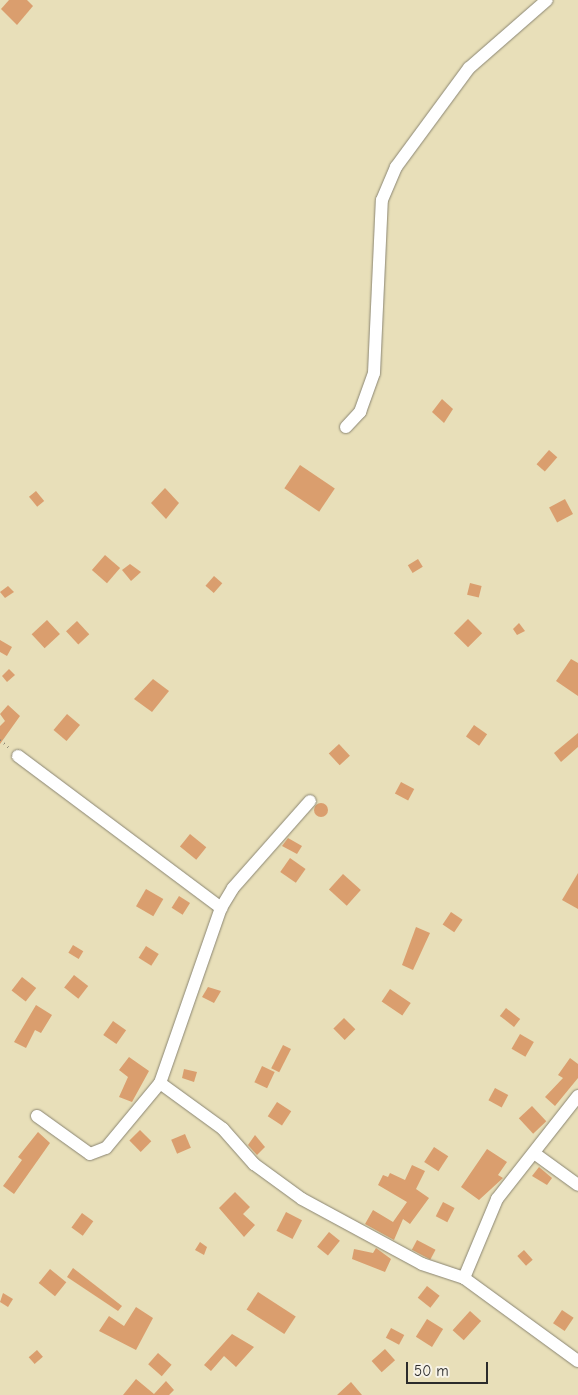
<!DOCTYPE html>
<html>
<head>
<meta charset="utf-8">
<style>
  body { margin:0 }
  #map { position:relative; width:578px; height:1395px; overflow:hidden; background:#e8dfb9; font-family:"Comic Neue",sans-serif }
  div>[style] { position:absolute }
  .building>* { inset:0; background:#da9e6e; transform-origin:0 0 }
  .round { border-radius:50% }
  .path>* { height:2px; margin-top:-1px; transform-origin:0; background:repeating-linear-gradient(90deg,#8a8572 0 1px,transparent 0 5px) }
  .roads { filter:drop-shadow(0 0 1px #8a8572) drop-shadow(0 0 1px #8a8572) }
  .minor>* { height:12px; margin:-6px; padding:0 6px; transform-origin:6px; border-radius:6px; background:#fff }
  span { translate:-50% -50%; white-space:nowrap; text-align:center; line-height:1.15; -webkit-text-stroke:4px #f7f3e8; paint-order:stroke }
  .scale { position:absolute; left:406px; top:1362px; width:82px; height:22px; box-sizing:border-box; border:2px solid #2b2b2b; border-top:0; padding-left:6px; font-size:15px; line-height:18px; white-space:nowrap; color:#2b2b2b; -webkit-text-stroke:4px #f7f3e8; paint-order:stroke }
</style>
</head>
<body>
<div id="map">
  <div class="building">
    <i style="clip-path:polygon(9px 0,27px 0,33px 6px,17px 25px,1px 9px)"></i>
    <i style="clip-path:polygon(442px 399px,453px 409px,444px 423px,432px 412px)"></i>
    <i style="left:549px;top:450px;width:11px;height:19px;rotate:41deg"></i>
    <i style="left:300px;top:465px;width:42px;height:28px;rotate:34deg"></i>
    <i style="clip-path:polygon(165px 488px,179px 503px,166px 519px,151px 503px)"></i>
    <i style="left:36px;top:491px;width:13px;height:9px;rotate:51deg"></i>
    <i style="left:565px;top:499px;width:17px;height:18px;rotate:62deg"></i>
    <i style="left:105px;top:555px;width:20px;height:20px;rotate:41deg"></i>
    <i style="left:418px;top:559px;width:9px;height:12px;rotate:58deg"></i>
    <i style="clip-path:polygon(130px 564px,141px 572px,131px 581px,122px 570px)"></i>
    <i style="left:214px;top:576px;width:11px;height:13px;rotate:41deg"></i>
    <i style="left:470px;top:583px;width:12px;height:12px;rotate:14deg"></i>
    <i style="clip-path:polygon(8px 586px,14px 592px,5px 598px,0 592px)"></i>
    <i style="left:468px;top:619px;width:20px;height:20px;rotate:45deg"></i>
    <i style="left:47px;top:620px;width:19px;height:21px;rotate:47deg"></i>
    <i style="left:77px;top:621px;width:18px;height:15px;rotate:47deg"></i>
    <i style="clip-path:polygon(519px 623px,525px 631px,517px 635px,513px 629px)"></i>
    <i style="clip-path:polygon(0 640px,12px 647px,7px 656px,0 652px)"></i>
    <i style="clip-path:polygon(571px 659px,578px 663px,578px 696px,556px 681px)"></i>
    <i style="clip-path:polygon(9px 669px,15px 675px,7px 682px,2px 676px)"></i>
    <i style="clip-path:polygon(153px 679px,169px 691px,152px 712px,134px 699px)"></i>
    <i style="clip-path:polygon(8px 705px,20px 716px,0 744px,0 726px,5px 721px,0 714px)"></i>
    <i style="left:67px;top:714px;width:17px;height:21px;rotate:40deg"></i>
    <i style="left:474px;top:725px;width:16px;height:14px;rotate:35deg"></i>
    <i style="clip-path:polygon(578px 733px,578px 747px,561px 762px,554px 753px)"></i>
    <i style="left:339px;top:744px;width:16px;height:14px;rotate:47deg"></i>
    <i style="left:401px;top:782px;width:15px;height:13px;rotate:28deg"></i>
    <i class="round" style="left:314px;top:803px;width:14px;height:14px"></i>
    <i style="left:190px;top:834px;width:21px;height:16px;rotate:39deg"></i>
    <i style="clip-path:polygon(288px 838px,302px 846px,297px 854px,282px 846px)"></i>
    <i style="left:290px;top:858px;width:19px;height:17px;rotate:35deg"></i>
    <i style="clip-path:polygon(578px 873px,578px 909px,562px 900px)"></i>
    <i style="left:343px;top:874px;width:24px;height:21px;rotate:42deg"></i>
    <i style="left:146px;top:889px;width:20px;height:20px;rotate:30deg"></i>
    <i style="left:179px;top:896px;width:13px;height:14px;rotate:32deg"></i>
    <i style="left:451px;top:912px;width:14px;height:15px;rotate:34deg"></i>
    <i style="clip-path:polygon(416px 927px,430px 933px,413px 970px,402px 965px)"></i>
    <i style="left:73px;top:945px;width:12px;height:9px;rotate:31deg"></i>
    <i style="left:146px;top:946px;width:15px;height:14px;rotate:32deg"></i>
    <i style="left:74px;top:975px;width:18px;height:16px;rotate:38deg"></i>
    <i style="left:22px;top:977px;width:18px;height:17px;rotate:38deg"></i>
    <i style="clip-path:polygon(208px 987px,221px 991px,214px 1003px,202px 997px)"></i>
    <i style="left:390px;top:989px;width:25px;height:15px;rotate:34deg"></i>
    <i style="clip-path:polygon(36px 1005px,52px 1015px,41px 1033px,35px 1030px,26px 1048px,14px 1042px)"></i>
    <i style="left:506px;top:1008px;width:18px;height:10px;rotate:38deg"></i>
    <i style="left:344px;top:1018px;width:16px;height:15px;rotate:45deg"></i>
    <i style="left:113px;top:1021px;width:16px;height:17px;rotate:35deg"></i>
    <i style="left:520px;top:1034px;width:16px;height:17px;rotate:30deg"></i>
    <i style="left:283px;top:1045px;width:9px;height:26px;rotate:27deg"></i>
    <i style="clip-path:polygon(129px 1057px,149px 1071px,132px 1102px,119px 1097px,128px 1077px,119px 1070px)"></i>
    <i style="clip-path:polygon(570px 1058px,578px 1064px,578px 1078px,555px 1106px,545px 1097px,563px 1078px,558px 1075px)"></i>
    <i style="left:262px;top:1066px;width:14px;height:18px;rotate:25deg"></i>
    <i style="clip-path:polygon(184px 1069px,197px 1072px,194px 1082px,182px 1078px)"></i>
    <i style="left:495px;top:1088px;width:15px;height:14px;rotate:28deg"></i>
    <i style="left:277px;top:1102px;width:17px;height:17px;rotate:33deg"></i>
    <i style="left:532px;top:1106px;width:21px;height:18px;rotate:47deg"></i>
    <i style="left:140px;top:1130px;width:16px;height:15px;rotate:45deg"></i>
    <i style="clip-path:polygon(38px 1132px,50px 1143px,14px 1194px,3px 1186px,22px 1160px,18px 1157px)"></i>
    <i style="left:185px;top:1134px;width:15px;height:15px;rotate:67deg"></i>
    <i style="clip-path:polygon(255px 1135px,265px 1147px,257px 1155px,248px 1145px)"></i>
    <i style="left:434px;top:1147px;width:17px;height:18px;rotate:33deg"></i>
    <i style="clip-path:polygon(487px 1149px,507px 1162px,498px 1175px,503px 1178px,479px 1200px,461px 1187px)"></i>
    <i style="clip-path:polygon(412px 1165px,425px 1171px,416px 1189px,429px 1198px,410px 1224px,403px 1219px,394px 1240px,365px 1224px,373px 1210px,393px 1222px,407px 1202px,378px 1185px,383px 1175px,388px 1177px,390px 1173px,405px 1180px)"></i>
    <i style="clip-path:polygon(539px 1167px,552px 1178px,547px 1185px,532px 1176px)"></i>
    <i style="clip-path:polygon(235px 1192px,250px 1207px,243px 1214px,255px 1225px,244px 1237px,219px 1208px)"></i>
    <i style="left:443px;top:1202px;width:13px;height:16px;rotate:27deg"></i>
    <i style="left:286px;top:1212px;width:18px;height:21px;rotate:27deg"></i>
    <i style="left:82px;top:1213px;width:14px;height:18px;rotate:36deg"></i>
    <i style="left:329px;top:1232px;width:14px;height:19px;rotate:39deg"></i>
    <i style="left:417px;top:1240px;width:21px;height:11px;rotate:28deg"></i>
    <i style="clip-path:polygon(200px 1242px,207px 1247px,204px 1255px,195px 1250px)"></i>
    <i style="clip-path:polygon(376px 1248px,391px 1259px,385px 1272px,352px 1259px,354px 1249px,373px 1253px)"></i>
    <i style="left:524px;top:1250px;width:13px;height:9px;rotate:48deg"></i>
    <i style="clip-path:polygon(73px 1268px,122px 1306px,118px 1311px,67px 1277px)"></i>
    <i style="left:50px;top:1269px;width:21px;height:18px;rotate:39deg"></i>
    <i style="left:427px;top:1286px;width:16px;height:15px;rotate:38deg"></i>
    <i style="left:258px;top:1292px;width:45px;height:21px;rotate:33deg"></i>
    <i style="clip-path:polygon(3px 1293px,13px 1299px,8px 1307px,0 1302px)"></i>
    <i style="clip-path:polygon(136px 1307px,153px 1318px,136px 1350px,99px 1331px,109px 1316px,124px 1326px)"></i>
    <i style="left:562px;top:1310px;width:14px;height:16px;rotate:34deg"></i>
    <i style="left:470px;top:1311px;width:15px;height:26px;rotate:42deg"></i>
    <i style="left:427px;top:1319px;width:19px;height:21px;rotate:32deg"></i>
    <i style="left:391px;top:1328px;width:15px;height:11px;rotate:28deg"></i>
    <i style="clip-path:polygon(232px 1334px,254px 1347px,236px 1367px,224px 1356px,211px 1371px,204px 1365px)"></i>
    <i style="left:385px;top:1349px;width:15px;height:18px;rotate:48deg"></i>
    <i style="left:37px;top:1350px;width:9px;height:11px;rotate:49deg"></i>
    <i style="left:158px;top:1353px;width:18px;height:15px;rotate:41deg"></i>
    <i style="clip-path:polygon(136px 1379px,154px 1394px,166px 1381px,174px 1390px,169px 1395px,123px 1395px)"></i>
    <i style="clip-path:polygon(351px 1382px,362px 1395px,337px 1395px)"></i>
  </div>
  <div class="path">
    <i style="left:0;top:740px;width:12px;rotate:42deg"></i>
  </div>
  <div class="roads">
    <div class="minor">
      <i style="left:346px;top:427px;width:21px;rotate:-47deg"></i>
      <i style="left:360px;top:412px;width:41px;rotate:-70.3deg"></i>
      <i style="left:374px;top:373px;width:173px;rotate:-87.4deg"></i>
      <i style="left:382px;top:200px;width:36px;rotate:-67deg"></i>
      <i style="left:396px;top:167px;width:123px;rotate:-53.6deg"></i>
      <i style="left:469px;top:68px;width:103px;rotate:-41.1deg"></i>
      <i style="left:18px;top:756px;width:254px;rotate:36.8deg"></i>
      <i style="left:160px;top:1083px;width:78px;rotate:36.1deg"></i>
      <i style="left:223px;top:1129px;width:47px;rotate:48.5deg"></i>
      <i style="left:254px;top:1164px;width:59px;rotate:36.1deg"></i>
      <i style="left:302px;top:1199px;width:136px;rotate:28.4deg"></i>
      <i style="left:422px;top:1264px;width:44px;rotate:18.4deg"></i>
      <i style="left:464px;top:1278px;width:141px;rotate:36.1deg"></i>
      <i style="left:37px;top:1116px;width:65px;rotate:35.6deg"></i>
      <i style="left:90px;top:1154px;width:17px;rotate:-21deg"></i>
      <i style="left:106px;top:1148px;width:85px;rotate:-50.3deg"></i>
      <i style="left:160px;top:1083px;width:185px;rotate:-70.8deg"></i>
      <i style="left:221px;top:908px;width:23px;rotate:-59deg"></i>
      <i style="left:233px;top:888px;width:116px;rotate:-48.5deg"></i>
      <i style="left:534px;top:1153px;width:54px;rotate:36deg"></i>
      <i style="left:464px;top:1278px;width:86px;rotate:-67.3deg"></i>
      <i style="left:497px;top:1199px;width:131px;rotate:-51.8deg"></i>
    </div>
  </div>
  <div class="scale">50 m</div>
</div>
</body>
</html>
